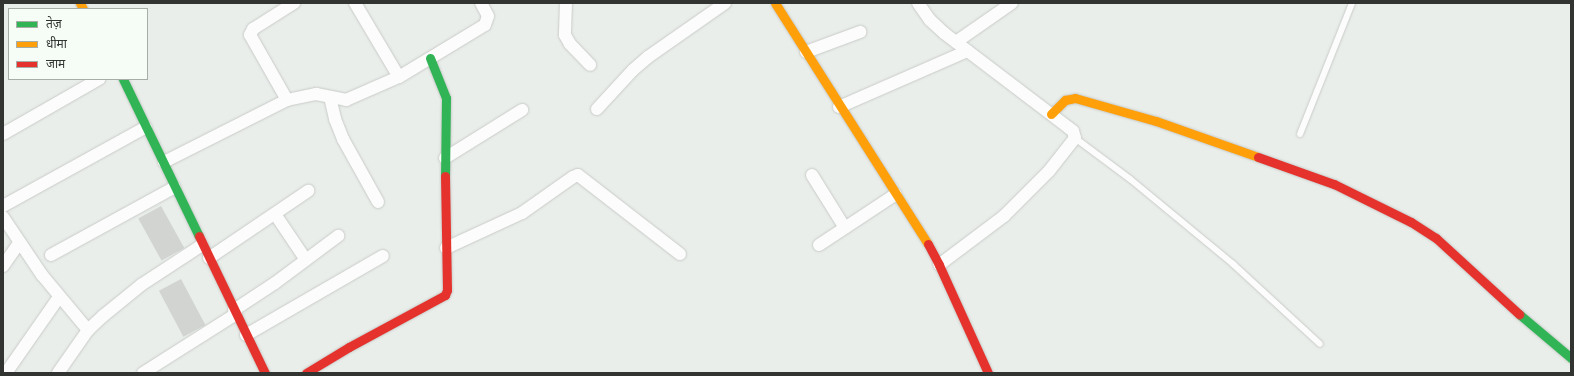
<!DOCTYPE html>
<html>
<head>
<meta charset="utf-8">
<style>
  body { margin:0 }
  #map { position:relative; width:1574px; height:376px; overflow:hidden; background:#eaeeea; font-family:Commissioner,"Noto Sans Devanagari",sans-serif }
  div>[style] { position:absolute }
  .building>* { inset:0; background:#d1d4d1; transform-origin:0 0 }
  .roads { filter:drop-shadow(0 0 1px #c8cbc8) drop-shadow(0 0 1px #c8cbc8) }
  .lane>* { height:6px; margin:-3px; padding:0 3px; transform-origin:3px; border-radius:3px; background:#fcfcfc }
  .street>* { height:12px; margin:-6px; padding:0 6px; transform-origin:6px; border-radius:6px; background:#fcfcfc }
  .fast>* { height:9px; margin:-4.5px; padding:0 4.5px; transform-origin:4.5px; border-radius:4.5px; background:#30b455 }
  .slow>* { height:9px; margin:-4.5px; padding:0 4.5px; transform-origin:4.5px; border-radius:4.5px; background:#ff9f0a }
  .jam>* { height:9px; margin:-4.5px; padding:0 4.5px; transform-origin:4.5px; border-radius:4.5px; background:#e5322d }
  span { translate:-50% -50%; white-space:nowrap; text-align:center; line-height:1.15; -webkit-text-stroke:3.5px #f6fdf6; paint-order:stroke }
  .frame { position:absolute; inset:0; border:4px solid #313431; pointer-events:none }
  .legend { position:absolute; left:8px; top:8px; width:140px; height:72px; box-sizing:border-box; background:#f6fdf6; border:1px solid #a7ada7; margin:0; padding:5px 7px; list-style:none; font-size:12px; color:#313431 }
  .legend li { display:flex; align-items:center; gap:8px; height:20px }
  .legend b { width:20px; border:1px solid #a7ada7 }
</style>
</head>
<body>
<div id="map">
  <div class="building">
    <i style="left:161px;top:206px;width:48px;height:26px;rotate:61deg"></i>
    <i style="left:181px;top:279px;width:52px;height:25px;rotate:62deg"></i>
  </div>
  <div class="roads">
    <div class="lane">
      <i style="left:1300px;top:134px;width:141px;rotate:-68.3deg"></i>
      <i style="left:1075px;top:138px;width:69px;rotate:36.7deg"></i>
      <i style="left:1130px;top:179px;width:134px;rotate:39.5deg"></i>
      <i style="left:1233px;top:264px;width:118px;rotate:42.6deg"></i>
    </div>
    <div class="street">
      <i style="left:355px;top:3px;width:86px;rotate:59.3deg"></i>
      <i style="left:566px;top:3px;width:32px;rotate:92deg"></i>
      <i style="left:565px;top:35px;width:10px;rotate:61deg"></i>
      <i style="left:570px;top:44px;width:29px;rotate:46deg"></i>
      <i style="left:918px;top:3px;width:21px;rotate:55deg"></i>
      <i style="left:930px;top:20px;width:19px;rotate:43deg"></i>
      <i style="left:944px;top:33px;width:157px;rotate:37.2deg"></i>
      <i style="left:1069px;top:128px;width:5px;rotate:37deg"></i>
      <i style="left:1073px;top:131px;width:7px;rotate:74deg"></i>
      <i style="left:1075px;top:138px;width:42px;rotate:128.2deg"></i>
      <i style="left:1049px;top:171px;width:64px;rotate:135deg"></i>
      <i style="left:1004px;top:216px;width:81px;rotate:143deg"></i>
      <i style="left:956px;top:42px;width:68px;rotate:-34.9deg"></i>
      <i style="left:806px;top:52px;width:58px;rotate:-20.3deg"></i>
      <i style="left:330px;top:97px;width:23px;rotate:77deg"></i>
      <i style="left:335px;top:119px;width:22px;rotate:68deg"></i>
      <i style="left:343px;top:139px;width:72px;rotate:60.9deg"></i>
      <i style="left:287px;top:100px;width:75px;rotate:-119.6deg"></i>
      <i style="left:250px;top:35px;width:7px;rotate:-63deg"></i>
      <i style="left:253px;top:29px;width:49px;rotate:-32.4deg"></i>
      <i style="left:839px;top:107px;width:140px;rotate:-23.6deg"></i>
      <i style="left:597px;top:109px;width:53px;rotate:-47.3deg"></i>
      <i style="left:633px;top:70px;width:20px;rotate:-41deg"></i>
      <i style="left:648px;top:57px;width:94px;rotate:-35deg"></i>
      <i style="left:3px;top:134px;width:111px;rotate:-29.8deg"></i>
      <i style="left:445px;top:158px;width:91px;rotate:-31.9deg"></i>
      <i style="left:164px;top:162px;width:138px;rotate:-26.8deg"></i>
      <i style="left:287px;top:100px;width:30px;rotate:-12deg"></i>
      <i style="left:316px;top:94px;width:31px;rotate:11deg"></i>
      <i style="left:346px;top:100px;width:58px;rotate:-23.5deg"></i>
      <i style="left:399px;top:77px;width:100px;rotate:-31.2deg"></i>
      <i style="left:485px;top:25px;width:9px;rotate:-72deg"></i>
      <i style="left:488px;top:16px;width:15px;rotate:-118deg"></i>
      <i style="left:812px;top:175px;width:62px;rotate:58.1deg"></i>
      <i style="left:3px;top:206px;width:163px;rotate:-28.9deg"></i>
      <i style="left:275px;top:214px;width:55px;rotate:56deg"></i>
      <i style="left:3px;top:217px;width:70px;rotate:56.1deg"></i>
      <i style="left:42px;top:275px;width:72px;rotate:50.1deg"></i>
      <i style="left:819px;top:245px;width:92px;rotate:-33.5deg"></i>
      <i style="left:446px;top:248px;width:84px;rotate:-24.7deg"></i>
      <i style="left:522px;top:213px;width:62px;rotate:-35.2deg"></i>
      <i style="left:573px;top:177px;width:5px;rotate:-22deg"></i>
      <i style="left:578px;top:175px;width:129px;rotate:37.8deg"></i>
      <i style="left:51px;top:255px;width:141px;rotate:-28.7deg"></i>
      <i style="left:209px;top:258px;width:120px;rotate:-34.1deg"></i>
      <i style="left:3px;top:266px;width:29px;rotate:-55deg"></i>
      <i style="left:234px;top:310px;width:49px;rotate:-33.4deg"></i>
      <i style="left:275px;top:283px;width:79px;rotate:-36.7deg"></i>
      <i style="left:246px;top:335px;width:158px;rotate:-30deg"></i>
      <i style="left:6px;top:373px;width:93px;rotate:-55.1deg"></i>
      <i style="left:58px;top:373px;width:52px;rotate:-55.1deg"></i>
      <i style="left:88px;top:330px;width:21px;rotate:-43deg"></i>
      <i style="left:103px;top:316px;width:49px;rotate:-39.2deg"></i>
      <i style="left:141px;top:285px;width:73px;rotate:-33.3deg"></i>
      <i style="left:143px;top:373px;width:110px;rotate:-32.4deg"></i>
    </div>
    <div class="fast">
      <i style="left:430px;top:58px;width:43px;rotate:68.2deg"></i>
      <i style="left:446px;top:98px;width:78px;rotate:90.7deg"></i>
      <i style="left:123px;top:79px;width:174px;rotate:64.2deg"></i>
      <i style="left:1519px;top:314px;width:68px;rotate:40.2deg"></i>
    </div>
    <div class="slow">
      <i style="left:80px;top:3px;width:7px;rotate:63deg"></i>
      <i style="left:775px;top:3px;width:285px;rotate:57.6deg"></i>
      <i style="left:1051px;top:114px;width:20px;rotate:-45deg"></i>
      <i style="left:1065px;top:100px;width:10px;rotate:-11deg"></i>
      <i style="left:1075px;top:98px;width:84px;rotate:15.9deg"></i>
      <i style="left:1156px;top:121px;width:108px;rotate:19.4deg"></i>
    </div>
    <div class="jam">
      <i style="left:1258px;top:157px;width:81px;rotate:19.6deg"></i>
      <i style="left:1334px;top:184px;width:86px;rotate:26.3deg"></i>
      <i style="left:1411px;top:222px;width:30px;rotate:33deg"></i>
      <i style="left:1436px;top:238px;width:113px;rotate:42.5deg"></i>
      <i style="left:199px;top:236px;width:152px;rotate:64.3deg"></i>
      <i style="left:928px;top:244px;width:24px;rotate:62deg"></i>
      <i style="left:939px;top:265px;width:119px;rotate:65.6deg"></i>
      <i style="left:306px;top:373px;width:50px;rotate:-31.2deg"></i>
      <i style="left:349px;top:347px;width:109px;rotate:-28.4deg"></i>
      <i style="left:445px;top:295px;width:5px;rotate:-68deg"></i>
      <i style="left:447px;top:290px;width:114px;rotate:-91deg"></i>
    </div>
  </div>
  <div class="frame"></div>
  <ul class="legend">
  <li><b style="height:5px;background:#30b455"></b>तेज़</li>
  <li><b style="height:5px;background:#ff9f0a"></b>धीमा</li>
  <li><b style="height:5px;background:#e5322d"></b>जाम</li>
  </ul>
</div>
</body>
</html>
